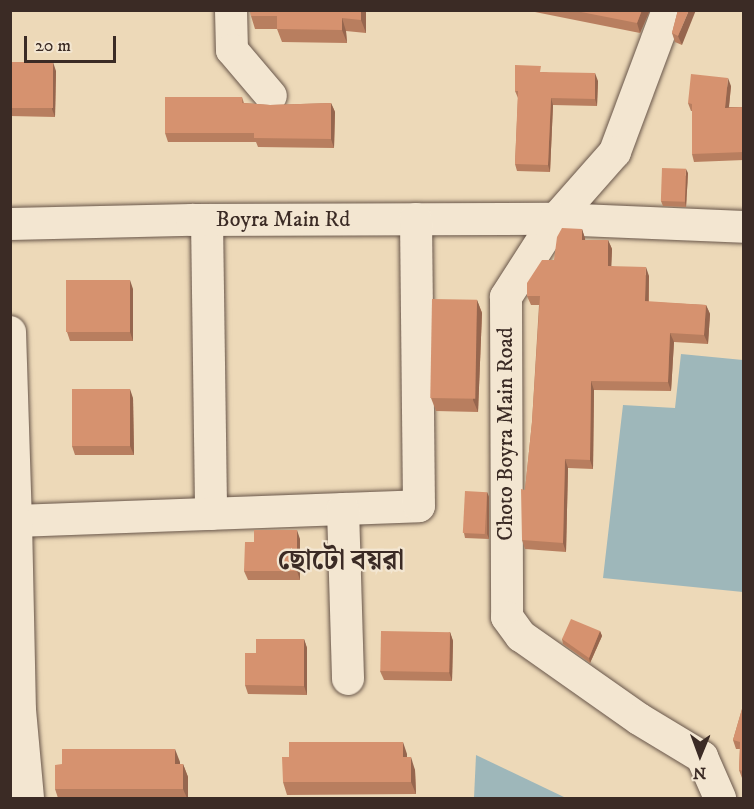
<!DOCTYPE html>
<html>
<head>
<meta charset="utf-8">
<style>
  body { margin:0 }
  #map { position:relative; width:754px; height:809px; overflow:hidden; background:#edd9b8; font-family:"IM FELL DW Pica","Noto Serif Bengali",serif }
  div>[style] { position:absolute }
  .water>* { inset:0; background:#9eb7ba }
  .roads { filter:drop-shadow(0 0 2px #68564a) drop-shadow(0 0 2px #68564a) }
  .minor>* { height:32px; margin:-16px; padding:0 16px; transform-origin:16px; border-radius:16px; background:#f3e6d1 }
  .wall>* { inset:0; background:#b87e5f }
  .shaded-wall>* { inset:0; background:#96664e }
  .building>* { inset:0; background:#d6926f; transform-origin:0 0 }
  span { translate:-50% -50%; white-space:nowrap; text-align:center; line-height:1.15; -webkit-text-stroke:4.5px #f3e6d1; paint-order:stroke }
  .street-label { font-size:22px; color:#3b2b25 }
  .district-label { font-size:28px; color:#3b2b25; font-weight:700 }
  .frame { position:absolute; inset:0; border:12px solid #3b2b25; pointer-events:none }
  .north { position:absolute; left:670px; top:725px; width:60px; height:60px; -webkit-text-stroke:4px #f3e6d1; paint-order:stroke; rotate:181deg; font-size:16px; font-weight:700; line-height:24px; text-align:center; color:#3b2b25 }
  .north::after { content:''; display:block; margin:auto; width:21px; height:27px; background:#3b2b25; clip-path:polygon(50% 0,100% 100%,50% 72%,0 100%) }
  .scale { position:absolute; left:24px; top:36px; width:92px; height:27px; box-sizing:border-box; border:3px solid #3b2b25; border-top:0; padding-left:8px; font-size:18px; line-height:21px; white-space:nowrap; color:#3b2b25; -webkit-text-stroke:4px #f3e6d1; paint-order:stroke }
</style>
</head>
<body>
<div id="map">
  <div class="water">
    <i style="clip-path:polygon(681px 354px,743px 360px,743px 592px,603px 578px,623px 405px,675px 408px)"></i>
    <i style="clip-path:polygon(476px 755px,566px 798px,474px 798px)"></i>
  </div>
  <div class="roads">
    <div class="minor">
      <i style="left:231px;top:10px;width:40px;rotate:88.6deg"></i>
      <i style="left:232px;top:50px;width:60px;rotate:49.7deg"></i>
      <i style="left:668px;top:10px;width:152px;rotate:110.5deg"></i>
      <i style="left:615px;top:152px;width:89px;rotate:131.4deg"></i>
      <i style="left:556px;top:219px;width:93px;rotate:122.7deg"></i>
      <i style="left:506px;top:297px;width:320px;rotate:89.8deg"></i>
      <i style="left:507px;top:617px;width:24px;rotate:54deg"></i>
      <i style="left:521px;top:636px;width:144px;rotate:35.1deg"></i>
      <i style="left:639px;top:719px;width:74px;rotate:31.1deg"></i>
      <i style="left:702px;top:757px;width:45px;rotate:66.3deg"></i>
      <i style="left:207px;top:220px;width:294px;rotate:89.2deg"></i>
      <i style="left:10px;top:224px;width:182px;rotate:-1.3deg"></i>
      <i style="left:192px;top:220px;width:364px;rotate:-0.2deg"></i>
      <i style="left:556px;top:219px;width:188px;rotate:2.4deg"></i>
      <i style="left:10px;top:332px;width:189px;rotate:88.2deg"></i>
      <i style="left:16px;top:521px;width:403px;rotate:-2.1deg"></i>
      <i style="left:419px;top:506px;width:287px;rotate:-90.6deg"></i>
      <i style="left:343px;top:509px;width:170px;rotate:88.3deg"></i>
      <i style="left:10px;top:521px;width:6px"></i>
      <i style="left:16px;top:521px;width:189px;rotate:88.8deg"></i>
      <i style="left:20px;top:710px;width:88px;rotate:84.8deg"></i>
    </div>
  </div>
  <div class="wall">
    <i style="clip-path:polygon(250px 10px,366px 10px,366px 33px,346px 31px,347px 43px,282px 42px,277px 29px,255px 29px,251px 16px)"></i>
    <i style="clip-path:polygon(525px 10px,650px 10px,640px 33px)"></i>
    <i style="clip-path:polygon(678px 10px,682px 45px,675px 42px,672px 33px)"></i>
    <i style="clip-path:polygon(10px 62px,56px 71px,55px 117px,10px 116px)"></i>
    <i style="clip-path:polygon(543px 72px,598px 81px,597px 106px,553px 105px,550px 172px,517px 171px,515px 164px,518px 98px,515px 91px)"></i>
    <i style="clip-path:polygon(731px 86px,729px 107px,744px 107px,744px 160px,694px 162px,692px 154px,692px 111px,691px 111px,688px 103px)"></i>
    <i style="clip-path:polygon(242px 97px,244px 103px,270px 105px,331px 103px,335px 112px,334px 148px,258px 147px,256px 142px,168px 142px,165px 133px)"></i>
    <i style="clip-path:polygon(688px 173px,686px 207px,663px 206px,661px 201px)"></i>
    <i style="clip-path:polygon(582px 229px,585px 240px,608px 240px,612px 249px,611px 266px,649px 276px,649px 302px,706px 305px,710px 314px,708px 344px,674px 342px,671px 391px,594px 390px,593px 469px,568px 468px,566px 552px,525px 549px,522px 540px,525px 490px,532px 422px,539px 305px,531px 305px,527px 296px,554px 260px)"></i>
    <i style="clip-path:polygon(133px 289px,133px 341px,70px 341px,67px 332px)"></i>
    <i style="clip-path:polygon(477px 300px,482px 313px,478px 412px,436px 411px,431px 398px)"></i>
    <i style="clip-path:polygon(133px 398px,134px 455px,75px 455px,72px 446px)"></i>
    <i style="clip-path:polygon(487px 492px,489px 497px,489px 539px,465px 538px,464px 533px)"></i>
    <i style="clip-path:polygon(300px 539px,300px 580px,248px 580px,244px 571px,254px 542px)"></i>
    <i style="clip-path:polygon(600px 631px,602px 636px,590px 663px,563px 644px,562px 639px)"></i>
    <i style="clip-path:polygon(450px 632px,453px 641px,452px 681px,384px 680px,380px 671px)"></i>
    <i style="clip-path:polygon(304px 639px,307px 648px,307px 695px,248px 694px,245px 685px,256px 653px)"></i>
    <i style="clip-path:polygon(744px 677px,744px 779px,742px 778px,739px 770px,740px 749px,736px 749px,733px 740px,742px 709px)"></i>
    <i style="clip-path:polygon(407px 754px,407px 757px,415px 770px,416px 794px,287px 795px,283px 782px)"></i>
    <i style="clip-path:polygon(180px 762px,180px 764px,183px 764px,188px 777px,188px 798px,58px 798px,55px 789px)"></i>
  </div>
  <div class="shaded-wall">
    <i style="clip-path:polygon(361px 10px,366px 10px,366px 33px,361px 20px)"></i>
    <i style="clip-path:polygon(642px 10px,650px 10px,640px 33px,637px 23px)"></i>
    <i style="clip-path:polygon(689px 10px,696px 10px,682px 45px,678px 36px)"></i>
    <i style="clip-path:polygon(342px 18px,346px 31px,347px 43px,342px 30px)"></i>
    <i style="clip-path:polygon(53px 62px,56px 71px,55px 117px,52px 109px)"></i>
    <i style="clip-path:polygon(595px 73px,598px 81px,597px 106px,595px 99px)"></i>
    <i style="clip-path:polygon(728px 78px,731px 86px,728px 115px,725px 108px)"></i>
    <i style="clip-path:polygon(551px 98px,553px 105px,550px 172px,548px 165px)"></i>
    <i style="clip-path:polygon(331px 103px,335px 112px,334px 148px,331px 139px)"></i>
    <i style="clip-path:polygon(686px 169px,688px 173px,686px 207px,685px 202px)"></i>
    <i style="clip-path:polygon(582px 229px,585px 238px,586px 249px,582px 240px)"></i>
    <i style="clip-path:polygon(608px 240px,612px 249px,611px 275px,608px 266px)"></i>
    <i style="clip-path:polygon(646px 267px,649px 276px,648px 311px,645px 301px)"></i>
    <i style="clip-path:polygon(130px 280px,133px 289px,133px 341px,130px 332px)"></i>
    <i style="clip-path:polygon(477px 300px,482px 313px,478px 412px,473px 400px)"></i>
    <i style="clip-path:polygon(706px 305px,710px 314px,708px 344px,704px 335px)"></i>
    <i style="clip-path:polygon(670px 333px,674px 342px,671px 391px,668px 382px)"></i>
    <i style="clip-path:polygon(591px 381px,594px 390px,593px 469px,590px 460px)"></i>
    <i style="clip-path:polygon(130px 389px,133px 398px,134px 455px,130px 446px)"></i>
    <i style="clip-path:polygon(565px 459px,568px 468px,566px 552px,563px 543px)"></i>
    <i style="clip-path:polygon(487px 492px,489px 497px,489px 539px,487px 534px)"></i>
    <i style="clip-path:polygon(297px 530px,300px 539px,300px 580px,297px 571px)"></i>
    <i style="clip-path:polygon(600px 631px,602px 636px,590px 663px,589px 658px)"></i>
    <i style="clip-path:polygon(450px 632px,453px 641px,452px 681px,449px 672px)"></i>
    <i style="clip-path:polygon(304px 639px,307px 648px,307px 695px,304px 686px)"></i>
    <i style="clip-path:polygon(403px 742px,407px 754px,407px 770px,403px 757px)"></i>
    <i style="clip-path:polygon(175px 749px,180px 762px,180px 777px,175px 764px)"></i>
    <i style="clip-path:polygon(411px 757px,415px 770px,416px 794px,411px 782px)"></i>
    <i style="clip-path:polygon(183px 764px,188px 777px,188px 798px,187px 798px,183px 789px)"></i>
  </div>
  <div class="building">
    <i style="clip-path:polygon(250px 10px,361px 10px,361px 20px,342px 18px,342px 30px,277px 29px,277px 16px,251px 16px)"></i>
    <i style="clip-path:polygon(571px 10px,642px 10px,637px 23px)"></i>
    <i style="clip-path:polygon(678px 10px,689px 10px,678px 36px,672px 33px)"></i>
    <i style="left:10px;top:62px;width:43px;height:46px"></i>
    <i style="clip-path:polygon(515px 65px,541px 66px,540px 72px,595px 73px,595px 99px,551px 98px,548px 165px,515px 164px,518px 91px,515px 91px)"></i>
    <i style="clip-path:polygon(691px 74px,728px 78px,725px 108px,744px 107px,744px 152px,692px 154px,692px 104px,688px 103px)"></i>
    <i style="clip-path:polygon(165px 97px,242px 97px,242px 103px,270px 105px,331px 103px,331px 139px,254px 138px,254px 133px,165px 133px)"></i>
    <i style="left:662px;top:168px;width:24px;height:33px;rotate:2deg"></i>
    <i style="clip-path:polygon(562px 228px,582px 229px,582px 240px,608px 240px,608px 266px,646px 267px,645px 301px,706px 305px,704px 335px,670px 333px,668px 382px,591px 381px,590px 460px,565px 459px,563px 543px,522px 540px,521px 489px,525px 490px,532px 422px,540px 296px,527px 296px,527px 283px,542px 260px,554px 260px,557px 237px)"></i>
    <i style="left:66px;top:280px;width:64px;height:52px"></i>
    <i style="left:432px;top:299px;width:45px;height:99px;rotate:1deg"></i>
    <i style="left:130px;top:389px;width:57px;height:58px;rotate:90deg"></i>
    <i style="left:465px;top:491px;width:22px;height:42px;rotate:3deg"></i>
    <i style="clip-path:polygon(254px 530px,297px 530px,297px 571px,244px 571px,245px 542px,254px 542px)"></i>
    <i style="clip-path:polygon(571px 619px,600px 631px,589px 658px,562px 639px)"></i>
    <i style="left:381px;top:631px;width:69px;height:40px;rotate:1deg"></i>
    <i style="clip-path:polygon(256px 639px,304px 639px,304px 686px,245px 685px,245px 653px,256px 653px)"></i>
    <i style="clip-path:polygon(744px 677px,744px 771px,739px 770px,740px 742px,733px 740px,742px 709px)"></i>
    <i style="clip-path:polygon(289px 742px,403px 742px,403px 757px,411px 757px,411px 782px,283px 782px,282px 757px,289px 757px)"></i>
    <i style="clip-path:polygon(62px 749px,175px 749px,175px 764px,183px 764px,183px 789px,55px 789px,55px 765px,62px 764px)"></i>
  </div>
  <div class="street-label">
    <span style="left:283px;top:220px">Boyra Main Rd</span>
    <span style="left:506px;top:434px;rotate:-90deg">Choto Boyra Main Road</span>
  </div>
  <div class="district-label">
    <span style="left:341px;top:561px">ছোটো বয়রা</span>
  </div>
  <div class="frame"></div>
  <div class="north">N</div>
  <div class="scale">20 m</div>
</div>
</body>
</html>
